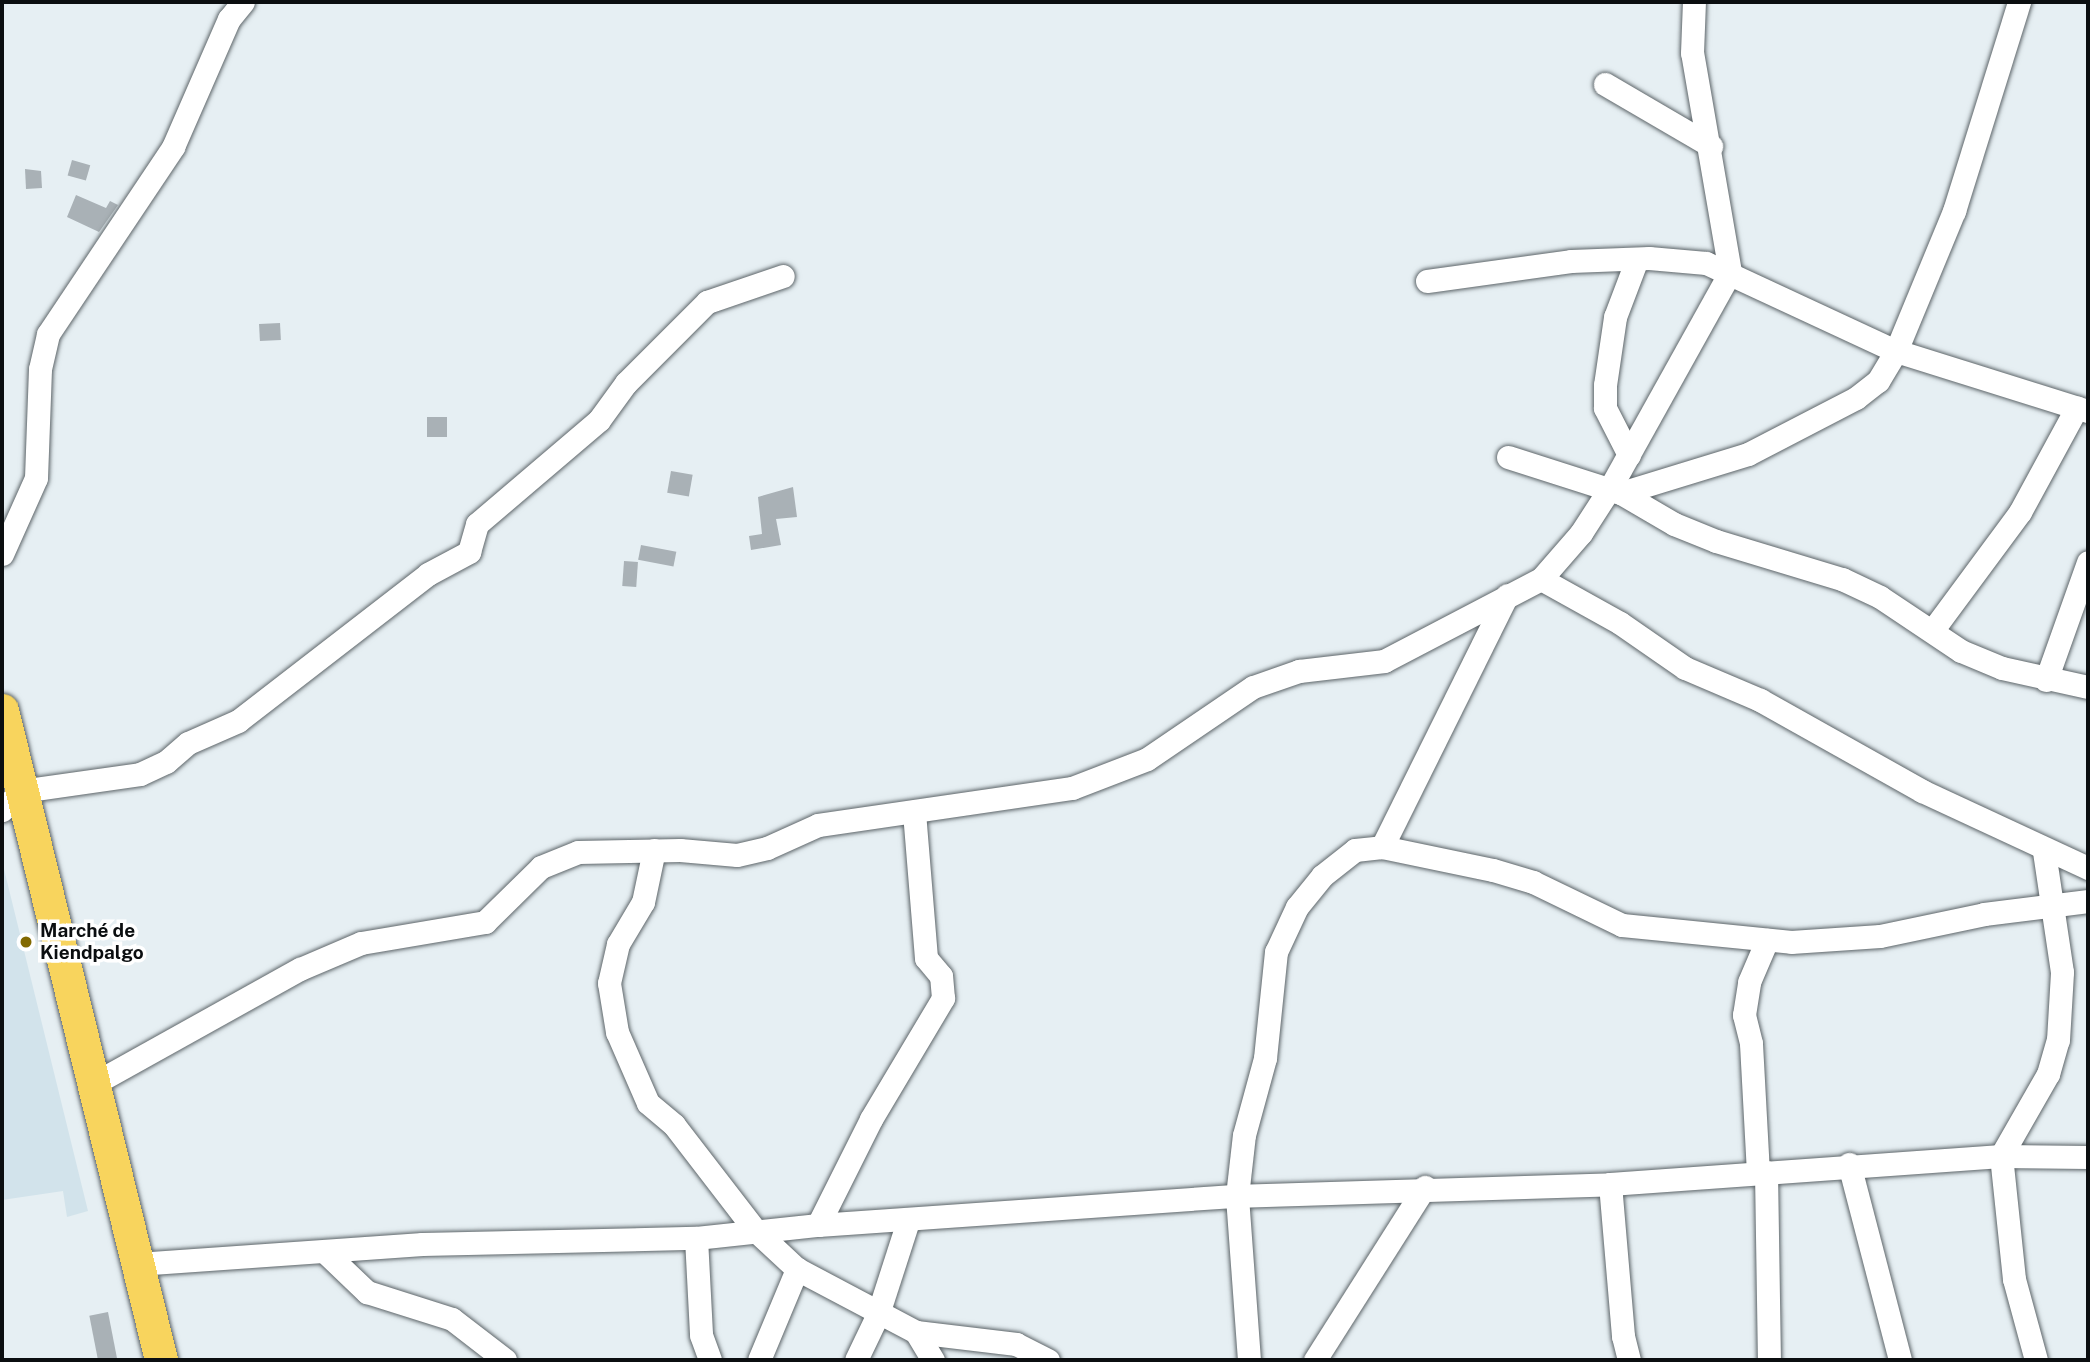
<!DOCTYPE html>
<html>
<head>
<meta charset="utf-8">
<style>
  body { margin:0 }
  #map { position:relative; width:2090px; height:1362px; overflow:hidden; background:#e6eff3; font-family:"Public Sans",sans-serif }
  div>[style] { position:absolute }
  .built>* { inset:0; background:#d2e3eb }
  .building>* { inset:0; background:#a9b1b6; transform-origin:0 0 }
  .roads { filter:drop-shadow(0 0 2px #5d6569) drop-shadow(0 0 2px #5d6569) }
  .minor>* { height:23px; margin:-11.5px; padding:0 11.5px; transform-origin:11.5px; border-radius:11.5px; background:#fff }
  .highway>* { height:33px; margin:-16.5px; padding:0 16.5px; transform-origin:16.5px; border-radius:16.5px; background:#f8d45d }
  .dots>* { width:19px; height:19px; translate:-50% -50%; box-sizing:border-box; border:4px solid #fff; border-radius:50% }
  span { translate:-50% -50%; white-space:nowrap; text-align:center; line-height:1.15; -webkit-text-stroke:7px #fff; paint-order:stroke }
  .poi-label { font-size:19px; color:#0b0e10; font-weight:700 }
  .left { translate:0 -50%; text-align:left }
  .frame { position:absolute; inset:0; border:4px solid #0b0e10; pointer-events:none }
</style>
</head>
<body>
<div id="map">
  <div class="built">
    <i style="clip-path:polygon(2px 861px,88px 1211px,67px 1217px,63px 1191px,2px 1200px)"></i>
  </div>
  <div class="building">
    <i style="left:72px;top:160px;width:19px;height:16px;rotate:16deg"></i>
    <i style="clip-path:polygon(25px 169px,41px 171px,42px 188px,26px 189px)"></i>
    <i style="clip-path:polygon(76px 195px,106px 208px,110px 201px,118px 205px,99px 232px,67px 217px)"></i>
    <i style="left:280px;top:323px;width:17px;height:21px;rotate:87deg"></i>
    <i style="left:427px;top:417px;width:20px;height:20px"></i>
    <i style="left:671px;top:471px;width:22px;height:22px;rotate:10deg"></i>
    <i style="clip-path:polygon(793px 487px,797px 517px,776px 519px,781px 545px,751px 550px,749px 536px,762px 534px,758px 497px)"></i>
    <i style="left:641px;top:545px;width:36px;height:15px;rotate:11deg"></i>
    <i style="left:624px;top:561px;width:14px;height:25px;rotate:4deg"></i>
    <i style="left:108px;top:1312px;width:49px;height:19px;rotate:79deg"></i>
  </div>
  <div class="roads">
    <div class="minor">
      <i style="left:1605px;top:84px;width:123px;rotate:30.3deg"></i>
      <i style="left:1427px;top:281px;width:145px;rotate:-7.9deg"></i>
      <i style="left:1571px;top:261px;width:78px;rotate:-2.2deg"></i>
      <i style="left:1649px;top:258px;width:57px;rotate:5deg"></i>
      <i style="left:1706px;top:263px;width:209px;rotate:24.9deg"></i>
      <i style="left:1896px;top:351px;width:201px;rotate:17.4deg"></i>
      <i style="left:1629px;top:455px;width:53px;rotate:-117.1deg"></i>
      <i style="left:1605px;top:408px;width:23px;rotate:-90deg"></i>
      <i style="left:1605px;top:385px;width:69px;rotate:-81.6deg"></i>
      <i style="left:1615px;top:317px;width:62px;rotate:-69.2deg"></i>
      <i style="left:1508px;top:457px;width:119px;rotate:17.7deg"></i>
      <i style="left:1621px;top:493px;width:133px;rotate:-17.1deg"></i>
      <i style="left:1748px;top:454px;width:122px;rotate:-27.4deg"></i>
      <i style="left:1856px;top:398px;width:28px;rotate:-38deg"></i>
      <i style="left:1878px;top:381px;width:35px;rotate:-59deg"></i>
      <i style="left:1896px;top:351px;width:152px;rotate:-67.5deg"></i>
      <i style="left:1954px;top:211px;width:219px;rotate:-72.7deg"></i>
      <i style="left:1621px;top:493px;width:61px;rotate:30.3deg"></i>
      <i style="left:1674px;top:524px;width:45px;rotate:22deg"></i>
      <i style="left:1716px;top:541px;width:132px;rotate:16.8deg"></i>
      <i style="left:1842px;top:579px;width:42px;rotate:25.3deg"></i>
      <i style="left:1880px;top:597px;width:97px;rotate:33.7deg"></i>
      <i style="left:1961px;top:651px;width:44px;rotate:22.5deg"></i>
      <i style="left:2002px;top:668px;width:88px;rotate:12.5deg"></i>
      <i style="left:2px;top:554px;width:83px;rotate:-65.9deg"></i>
      <i style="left:36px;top:478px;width:109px;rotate:-87.9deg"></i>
      <i style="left:40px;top:369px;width:36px;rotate:-77deg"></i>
      <i style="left:48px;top:334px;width:225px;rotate:-56.2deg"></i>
      <i style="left:173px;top:147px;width:140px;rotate:-66.4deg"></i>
      <i style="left:229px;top:19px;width:22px;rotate:-51deg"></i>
      <i style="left:1541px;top:579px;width:90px;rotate:29.1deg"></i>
      <i style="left:1620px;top:623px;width:79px;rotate:34.7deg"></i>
      <i style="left:1685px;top:668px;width:82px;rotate:23.1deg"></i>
      <i style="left:1760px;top:700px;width:186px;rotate:29.3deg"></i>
      <i style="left:1922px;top:791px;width:183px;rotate:24.9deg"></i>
      <i style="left:1932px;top:631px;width:148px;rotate:-53.5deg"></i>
      <i style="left:2020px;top:512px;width:119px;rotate:-61.5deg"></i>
      <i style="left:2046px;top:680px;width:125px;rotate:-70.4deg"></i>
      <i style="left:2px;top:810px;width:27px;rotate:-45deg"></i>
      <i style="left:21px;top:791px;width:120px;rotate:-8.1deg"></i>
      <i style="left:140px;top:774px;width:29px;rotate:-25deg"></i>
      <i style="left:166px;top:762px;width:29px;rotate:-41deg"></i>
      <i style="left:188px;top:743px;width:55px;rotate:-23.7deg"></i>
      <i style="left:238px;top:721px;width:240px;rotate:-37.7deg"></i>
      <i style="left:428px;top:574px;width:47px;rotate:-28.2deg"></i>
      <i style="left:469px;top:552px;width:29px;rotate:-74deg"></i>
      <i style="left:477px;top:524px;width:160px;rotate:-40.4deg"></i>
      <i style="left:599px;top:420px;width:46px;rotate:-53.9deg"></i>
      <i style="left:626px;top:383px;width:115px;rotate:-45deg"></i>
      <i style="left:707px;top:302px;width:80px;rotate:-18.9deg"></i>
      <i style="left:1382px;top:847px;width:281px;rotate:-63.6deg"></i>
      <i style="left:654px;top:850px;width:53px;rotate:101.9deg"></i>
      <i style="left:643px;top:902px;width:49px;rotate:120.8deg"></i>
      <i style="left:618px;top:944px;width:40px;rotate:103deg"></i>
      <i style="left:609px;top:983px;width:50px;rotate:80.7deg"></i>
      <i style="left:617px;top:1032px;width:77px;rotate:66.4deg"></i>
      <i style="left:648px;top:1103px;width:34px;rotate:40deg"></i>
      <i style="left:674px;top:1125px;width:133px;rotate:52.4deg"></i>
      <i style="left:755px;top:1230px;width:57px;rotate:42.9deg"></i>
      <i style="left:797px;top:1269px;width:135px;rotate:27.9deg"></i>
      <i style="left:916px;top:1332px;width:33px;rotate:59deg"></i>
      <i style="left:93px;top:1084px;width:237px;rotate:-29.1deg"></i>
      <i style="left:300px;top:969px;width:66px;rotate:-23.1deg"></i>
      <i style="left:361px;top:943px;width:126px;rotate:-9.6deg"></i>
      <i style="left:485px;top:922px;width:78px;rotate:-44.5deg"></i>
      <i style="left:541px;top:867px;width:40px;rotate:-22deg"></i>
      <i style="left:578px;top:852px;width:102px;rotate:-1.1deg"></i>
      <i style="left:680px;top:850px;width:57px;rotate:5deg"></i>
      <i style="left:737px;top:855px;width:31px;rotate:-13deg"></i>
      <i style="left:767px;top:848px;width:56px;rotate:-24.3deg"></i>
      <i style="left:818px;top:825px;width:257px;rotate:-8.3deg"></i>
      <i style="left:1072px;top:788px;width:80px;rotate:-21.1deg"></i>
      <i style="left:1147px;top:759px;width:128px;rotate:-34.2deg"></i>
      <i style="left:1253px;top:687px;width:49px;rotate:-19.2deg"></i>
      <i style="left:1299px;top:671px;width:86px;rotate:-6.7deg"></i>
      <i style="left:1384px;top:661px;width:177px;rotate:-27.6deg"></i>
      <i style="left:1541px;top:579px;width:61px;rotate:-49deg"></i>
      <i style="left:1581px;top:533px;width:54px;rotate:-57.2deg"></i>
      <i style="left:1610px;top:488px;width:247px;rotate:-60.9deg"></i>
      <i style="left:1730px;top:272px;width:222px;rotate:-99.8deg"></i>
      <i style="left:1692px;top:53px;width:51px;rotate:-87.8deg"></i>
      <i style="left:1849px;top:1164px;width:203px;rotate:75.4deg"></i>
      <i style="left:1766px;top:1172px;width:188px;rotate:89.1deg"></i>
      <i style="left:1758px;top:1173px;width:130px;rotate:-93.1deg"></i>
      <i style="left:1751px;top:1043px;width:29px;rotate:-104deg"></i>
      <i style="left:1744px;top:1015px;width:33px;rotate:-81deg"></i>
      <i style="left:1749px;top:982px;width:46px;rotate:-66.8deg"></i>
      <i style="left:1610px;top:1184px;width:153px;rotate:85.1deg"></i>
      <i style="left:1623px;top:1336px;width:25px;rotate:76deg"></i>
      <i style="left:818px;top:1225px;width:119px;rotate:-63.4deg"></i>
      <i style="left:871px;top:1119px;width:141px;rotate:-59.2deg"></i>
      <i style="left:943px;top:998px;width:22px;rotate:-95deg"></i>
      <i style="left:941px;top:976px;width:23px;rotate:-130deg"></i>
      <i style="left:926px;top:958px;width:147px;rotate:-94.7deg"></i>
      <i style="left:696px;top:1238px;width:97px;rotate:87deg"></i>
      <i style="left:701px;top:1335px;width:27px;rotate:70deg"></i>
      <i style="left:326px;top:1253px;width:57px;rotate:43.6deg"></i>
      <i style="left:367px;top:1292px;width:89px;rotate:17.6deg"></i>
      <i style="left:452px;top:1319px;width:67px;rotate:37.7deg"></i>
      <i style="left:137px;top:1264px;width:286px;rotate:-4deg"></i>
      <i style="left:422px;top:1244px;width:274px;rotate:-1.3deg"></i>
      <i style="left:696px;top:1238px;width:123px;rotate:-6.1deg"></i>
      <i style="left:818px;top:1225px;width:420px;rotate:-4deg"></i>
      <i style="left:1237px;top:1196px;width:373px;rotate:-1.8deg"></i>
      <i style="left:1610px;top:1184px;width:392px;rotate:-4.1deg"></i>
      <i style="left:2001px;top:1156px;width:87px;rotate:0.7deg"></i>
      <i style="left:916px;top:1332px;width:101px;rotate:6.8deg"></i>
      <i style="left:1016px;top:1344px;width:36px;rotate:27deg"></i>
      <i style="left:759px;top:1360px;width:99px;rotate:-67.3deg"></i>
      <i style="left:856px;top:1360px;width:51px;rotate:-64.4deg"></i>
      <i style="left:878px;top:1314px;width:98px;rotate:-72.1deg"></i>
      <i style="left:1249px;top:1360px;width:164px;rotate:-94.2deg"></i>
      <i style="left:1237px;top:1196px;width:61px;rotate:-83.5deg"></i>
      <i style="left:1244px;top:1135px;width:80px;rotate:-74.7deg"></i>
      <i style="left:1265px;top:1058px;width:107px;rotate:-84.1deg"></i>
      <i style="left:1276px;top:952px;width:50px;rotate:-65deg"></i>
      <i style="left:1297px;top:907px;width:40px;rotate:-51deg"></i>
      <i style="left:1322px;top:876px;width:42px;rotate:-38.2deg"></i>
      <i style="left:1355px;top:850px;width:27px;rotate:-6deg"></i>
      <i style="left:1382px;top:847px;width:113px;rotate:11.7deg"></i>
      <i style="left:1493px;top:870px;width:42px;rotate:16.7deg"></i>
      <i style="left:1533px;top:882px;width:99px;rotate:25.8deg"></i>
      <i style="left:1622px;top:925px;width:170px;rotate:5.7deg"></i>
      <i style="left:1791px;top:942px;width:89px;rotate:-3.9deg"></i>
      <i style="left:1880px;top:936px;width:106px;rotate:-11.9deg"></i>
      <i style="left:1984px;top:914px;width:105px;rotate:-7.1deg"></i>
      <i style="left:1315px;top:1360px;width:205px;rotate:-57.6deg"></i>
      <i style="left:2036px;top:1360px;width:84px;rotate:-105.2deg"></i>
      <i style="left:2014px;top:1279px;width:124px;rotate:-96deg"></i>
      <i style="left:2001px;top:1156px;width:95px;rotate:-60.2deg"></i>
      <i style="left:2048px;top:1074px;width:35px;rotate:-74deg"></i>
      <i style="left:2058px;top:1040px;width:68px;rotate:-86.6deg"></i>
      <i style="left:2062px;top:972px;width:122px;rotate:-98.5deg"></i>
    </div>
    <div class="highway">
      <i style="left:2px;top:710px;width:669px;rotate:76.25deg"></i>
    </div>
  </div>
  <div class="dots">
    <i style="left:26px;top:942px;background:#826901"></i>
  </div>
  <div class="poi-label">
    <span class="left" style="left:40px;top:942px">Marché de<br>Kiendpalgo</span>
  </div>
  <div class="frame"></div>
</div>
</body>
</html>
